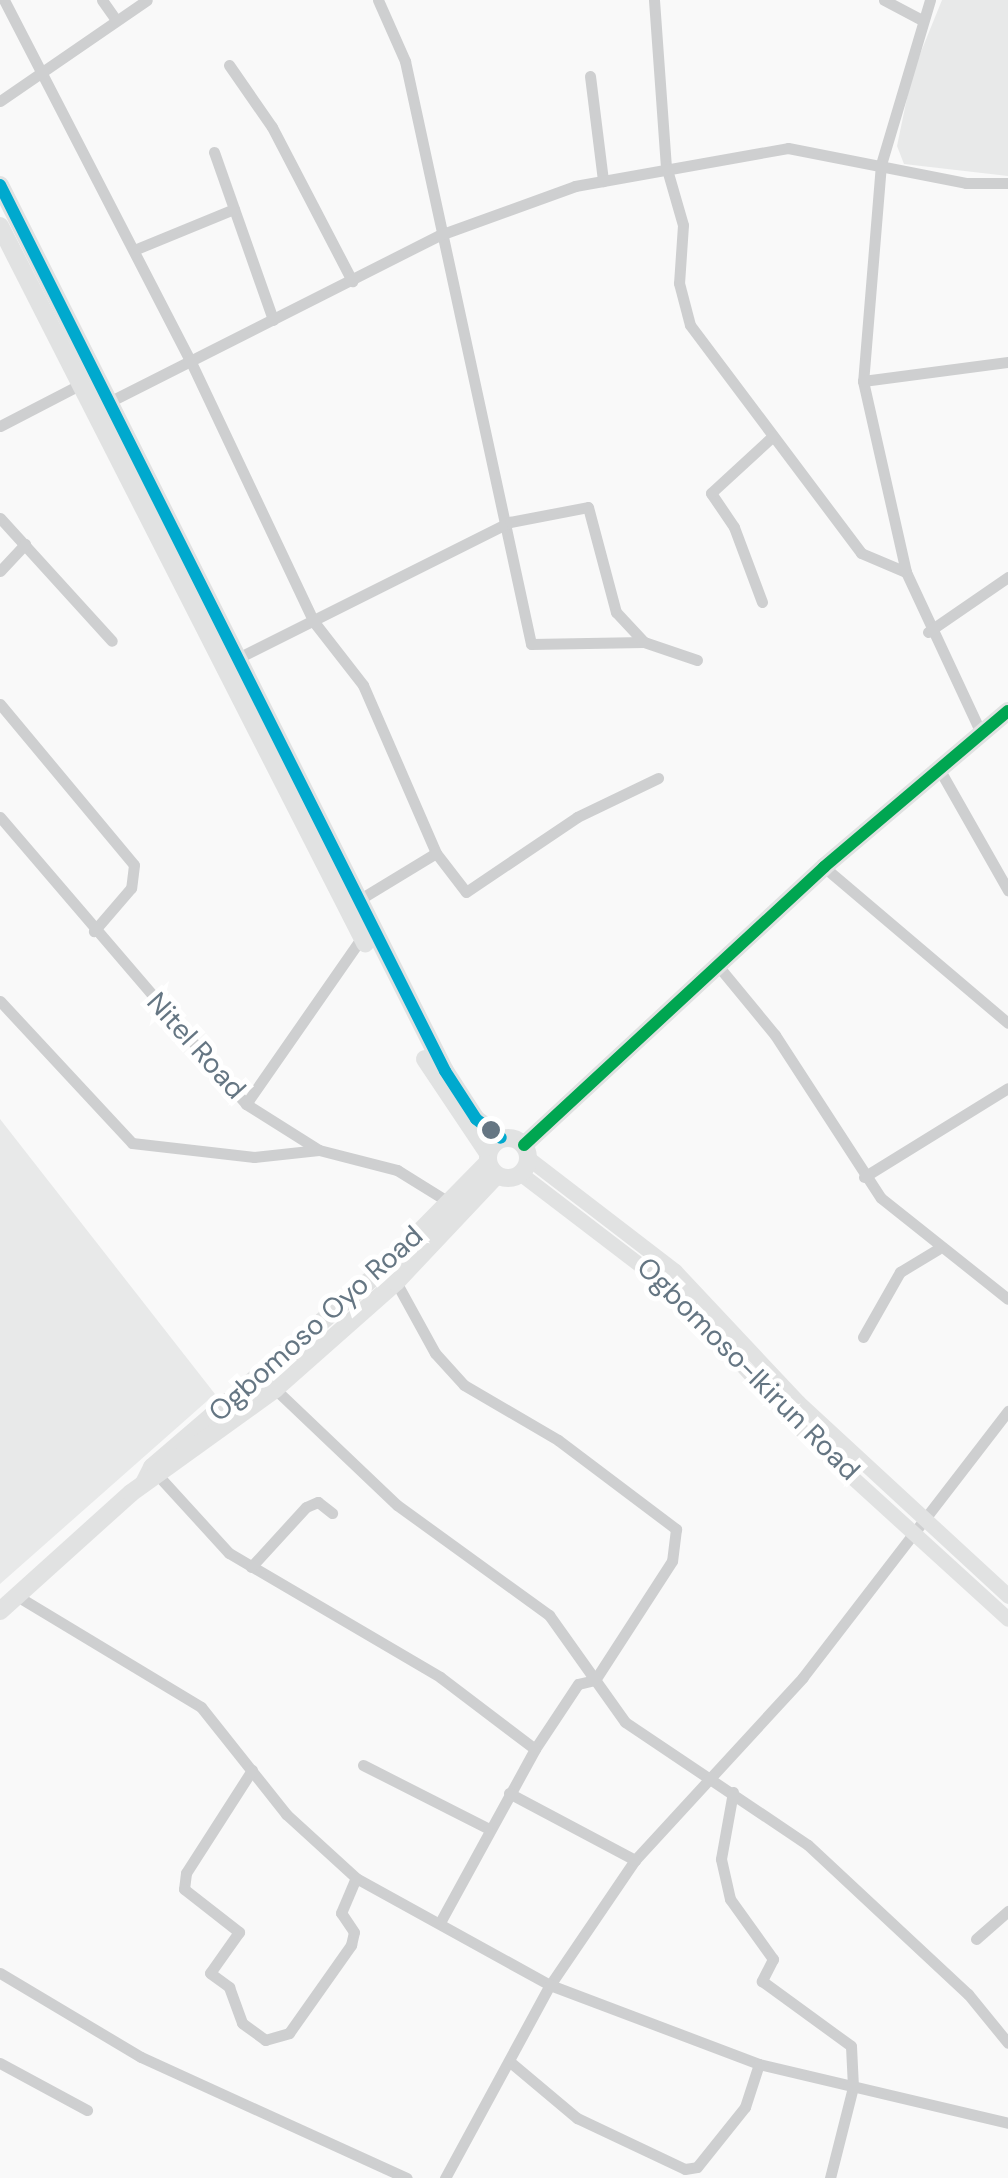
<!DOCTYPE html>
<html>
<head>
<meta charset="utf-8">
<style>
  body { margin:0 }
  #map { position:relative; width:1008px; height:2178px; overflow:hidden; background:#f9f9f9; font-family:"DM Sans",sans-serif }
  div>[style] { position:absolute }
  .built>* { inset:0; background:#e8e9e9 }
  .minor>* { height:11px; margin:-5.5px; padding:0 5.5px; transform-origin:5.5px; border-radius:5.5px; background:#cecfd0 }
  .secondary>* { height:15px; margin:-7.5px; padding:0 7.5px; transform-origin:7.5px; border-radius:7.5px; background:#e1e2e2 }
  .primary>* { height:18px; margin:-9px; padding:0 9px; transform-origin:9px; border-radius:9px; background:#e1e2e2 }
  .trunk>* { height:18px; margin:-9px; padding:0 9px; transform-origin:9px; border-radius:9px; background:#e1e2e2 }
  .trunk>.ring { margin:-9px; padding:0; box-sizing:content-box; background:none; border:18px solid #e1e2e2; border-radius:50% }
  .bus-1>* { height:12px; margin:-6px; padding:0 6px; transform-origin:6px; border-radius:6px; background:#00a9ce }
  .bus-2>* { height:12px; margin:-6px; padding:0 6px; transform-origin:6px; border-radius:6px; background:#00a651 }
  .dots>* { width:28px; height:28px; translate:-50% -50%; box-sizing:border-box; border:5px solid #fff; border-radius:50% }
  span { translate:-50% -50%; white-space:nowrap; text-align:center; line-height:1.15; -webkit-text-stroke:10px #fff; paint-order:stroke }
  .street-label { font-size:28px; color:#657683 }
</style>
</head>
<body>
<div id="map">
  <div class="built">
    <i style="clip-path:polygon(942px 0,1008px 0,1008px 176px,904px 164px,897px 146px,912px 74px)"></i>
    <i style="clip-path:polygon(0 1119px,215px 1394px,0 1584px)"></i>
  </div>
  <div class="minor">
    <i style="left:4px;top:0;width:405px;rotate:62.7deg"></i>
    <i style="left:190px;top:360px;width:290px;rotate:64.7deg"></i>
    <i style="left:314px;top:622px;width:80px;rotate:52.1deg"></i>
    <i style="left:363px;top:685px;width:183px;rotate:66.5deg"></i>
    <i style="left:102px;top:0;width:24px;rotate:55deg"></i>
    <i style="left:378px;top:0;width:67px;rotate:66.1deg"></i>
    <i style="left:405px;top:61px;width:596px;rotate:77.8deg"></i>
    <i style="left:531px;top:644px;width:113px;rotate:-1deg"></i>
    <i style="left:654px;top:0;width:166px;rotate:85.9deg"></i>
    <i style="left:666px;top:166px;width:61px;rotate:73.9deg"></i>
    <i style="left:683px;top:225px;width:58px;rotate:93.9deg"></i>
    <i style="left:679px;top:283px;width:43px;rotate:75.3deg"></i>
    <i style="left:690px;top:325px;width:285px;rotate:53.1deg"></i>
    <i style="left:861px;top:553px;width:49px;rotate:22.9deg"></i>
    <i style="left:884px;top:0;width:41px;rotate:27.8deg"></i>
    <i style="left:930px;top:0;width:171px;rotate:106.6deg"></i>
    <i style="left:881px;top:164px;width:218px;rotate:94.7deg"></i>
    <i style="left:863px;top:381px;width:196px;rotate:77.3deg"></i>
    <i style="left:906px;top:572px;width:178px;rotate:65deg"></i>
    <i style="left:229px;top:65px;width:75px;rotate:55.3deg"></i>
    <i style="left:272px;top:127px;width:174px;rotate:62.5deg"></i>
    <i style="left:590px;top:76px;width:106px;rotate:82.9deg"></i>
    <i style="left:0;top:101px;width:178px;rotate:-34.5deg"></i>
    <i style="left:214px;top:152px;width:178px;rotate:70.6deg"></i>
    <i style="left:134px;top:250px;width:108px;rotate:-22.3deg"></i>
    <i style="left:863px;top:381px;width:146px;rotate:-7.5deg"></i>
    <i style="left:109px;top:402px;width:371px;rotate:-26.8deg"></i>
    <i style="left:440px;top:235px;width:144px;rotate:-19.9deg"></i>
    <i style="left:575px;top:186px;width:216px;rotate:-10.1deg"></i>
    <i style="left:788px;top:148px;width:181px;rotate:11.1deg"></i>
    <i style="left:966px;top:183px;width:42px"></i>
    <i style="left:0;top:426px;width:89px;rotate:-27.4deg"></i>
    <i style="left:0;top:518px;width:166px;rotate:47.7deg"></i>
    <i style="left:0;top:571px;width:37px;rotate:-47deg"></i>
    <i style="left:762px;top:602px;width:80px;rotate:-110.5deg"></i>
    <i style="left:734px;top:527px;width:41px;rotate:-124.1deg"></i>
    <i style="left:711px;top:493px;width:84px;rotate:-42.6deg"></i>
    <i style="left:928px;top:632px;width:97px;rotate:-34.5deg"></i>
    <i style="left:234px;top:660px;width:309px;rotate:-26.6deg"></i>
    <i style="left:510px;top:522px;width:79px;rotate:-10.9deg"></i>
    <i style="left:588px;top:507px;width:109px;rotate:75.1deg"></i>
    <i style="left:616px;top:612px;width:41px;rotate:47deg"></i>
    <i style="left:644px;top:642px;width:56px;rotate:18.8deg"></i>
    <i style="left:0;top:704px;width:209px;rotate:50.2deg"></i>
    <i style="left:134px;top:865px;width:23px;rotate:97deg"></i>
    <i style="left:131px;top:888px;width:57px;rotate:130.7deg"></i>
    <i style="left:938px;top:767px;width:142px;rotate:60.4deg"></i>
    <i style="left:0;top:817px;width:378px;rotate:49.4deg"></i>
    <i style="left:246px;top:1104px;width:86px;rotate:32.2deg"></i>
    <i style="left:319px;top:1150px;width:81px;rotate:14.4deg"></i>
    <i style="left:397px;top:1170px;width:59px;rotate:31.8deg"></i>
    <i style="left:824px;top:867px;width:241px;rotate:40.3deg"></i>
    <i style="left:357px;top:901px;width:92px;rotate:-31.3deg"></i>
    <i style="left:436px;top:853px;width:49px;rotate:52.4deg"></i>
    <i style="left:466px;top:892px;width:134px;rotate:-34deg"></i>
    <i style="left:577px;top:817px;width:90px;rotate:-25.7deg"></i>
    <i style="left:719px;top:967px;width:88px;rotate:50.5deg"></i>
    <i style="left:775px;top:1035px;width:194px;rotate:57deg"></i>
    <i style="left:881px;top:1198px;width:162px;rotate:38.5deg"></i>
    <i style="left:0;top:1001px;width:194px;rotate:47.1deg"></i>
    <i style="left:132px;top:1143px;width:123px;rotate:6.5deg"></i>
    <i style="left:254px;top:1157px;width:65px;rotate:-6.1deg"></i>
    <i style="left:246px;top:1104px;width:203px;rotate:-55.2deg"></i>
    <i style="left:864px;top:1177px;width:169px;rotate:-31.7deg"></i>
    <i style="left:396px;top:1282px;width:81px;rotate:61.2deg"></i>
    <i style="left:435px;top:1353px;width:43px;rotate:47.8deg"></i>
    <i style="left:464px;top:1385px;width:109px;rotate:30.3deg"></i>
    <i style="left:558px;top:1440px;width:148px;rotate:37deg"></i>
    <i style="left:676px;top:1529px;width:32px;rotate:97deg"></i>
    <i style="left:672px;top:1561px;width:142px;rotate:122.9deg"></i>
    <i style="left:595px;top:1680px;width:17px;rotate:167deg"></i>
    <i style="left:578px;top:1684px;width:78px;rotate:123.5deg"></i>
    <i style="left:535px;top:1749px;width:196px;rotate:118.7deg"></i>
    <i style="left:863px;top:1337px;width:75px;rotate:-60.4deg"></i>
    <i style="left:900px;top:1272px;width:44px;rotate:-31.2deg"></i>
    <i style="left:275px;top:1389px;width:168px;rotate:43.6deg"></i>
    <i style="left:397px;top:1505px;width:188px;rotate:35.9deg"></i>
    <i style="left:549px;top:1615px;width:131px;rotate:54.6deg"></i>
    <i style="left:625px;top:1722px;width:220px;rotate:33.9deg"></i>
    <i style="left:808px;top:1845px;width:219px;rotate:43deg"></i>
    <i style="left:968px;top:1994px;width:63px;rotate:50.8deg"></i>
    <i style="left:154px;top:1471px;width:111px;rotate:47.6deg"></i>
    <i style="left:229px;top:1553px;width:245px;rotate:30.4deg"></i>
    <i style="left:440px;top:1677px;width:119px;rotate:37.2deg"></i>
    <i style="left:251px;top:1567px;width:81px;rotate:-47.5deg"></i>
    <i style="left:306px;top:1507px;width:13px;rotate:-23deg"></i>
    <i style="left:318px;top:1502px;width:18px;rotate:38deg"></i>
    <i style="left:17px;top:1596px;width:215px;rotate:31.1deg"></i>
    <i style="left:201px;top:1707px;width:137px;rotate:51.5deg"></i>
    <i style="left:286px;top:1814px;width:95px;rotate:42.4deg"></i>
    <i style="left:356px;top:1878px;width:222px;rotate:28.9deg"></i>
    <i style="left:550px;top:1985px;width:151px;rotate:-55.8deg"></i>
    <i style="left:635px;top:1860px;width:248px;rotate:-47.4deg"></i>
    <i style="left:803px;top:1677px;width:336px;rotate:-52.4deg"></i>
    <i style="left:363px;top:1765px;width:139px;rotate:26.9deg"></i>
    <i style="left:252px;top:1770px;width:122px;rotate:122.7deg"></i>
    <i style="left:186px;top:1873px;width:16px;rotate:97deg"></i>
    <i style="left:184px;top:1889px;width:70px;rotate:38deg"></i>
    <i style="left:239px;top:1932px;width:50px;rotate:125.3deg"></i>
    <i style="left:210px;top:1973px;width:24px;rotate:36deg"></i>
    <i style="left:229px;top:1987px;width:38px;rotate:70deg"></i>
    <i style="left:242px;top:2023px;width:29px;rotate:36deg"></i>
    <i style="left:265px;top:2040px;width:25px;rotate:-16deg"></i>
    <i style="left:289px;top:2033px;width:108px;rotate:-54.8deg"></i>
    <i style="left:351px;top:1945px;width:13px;rotate:-77deg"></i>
    <i style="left:354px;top:1932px;width:23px;rotate:-124deg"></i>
    <i style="left:341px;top:1913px;width:38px;rotate:-67deg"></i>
    <i style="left:733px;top:1792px;width:68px;rotate:100.2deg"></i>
    <i style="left:721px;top:1859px;width:41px;rotate:77.3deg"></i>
    <i style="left:730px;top:1899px;width:74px;rotate:54.4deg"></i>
    <i style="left:773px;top:1959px;width:25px;rotate:117deg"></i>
    <i style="left:762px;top:1981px;width:110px;rotate:36.1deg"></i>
    <i style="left:851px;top:2046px;width:41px;rotate:87.2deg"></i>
    <i style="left:853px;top:2087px;width:94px;rotate:104.2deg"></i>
    <i style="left:509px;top:1793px;width:143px;rotate:28deg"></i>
    <i style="left:976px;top:1939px;width:43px;rotate:-41.2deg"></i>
    <i style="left:0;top:1973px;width:164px;rotate:30.8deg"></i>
    <i style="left:141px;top:2057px;width:292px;rotate:24.5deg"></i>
    <i style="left:509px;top:2061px;width:89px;rotate:40deg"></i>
    <i style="left:577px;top:2118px;width:119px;rotate:25.3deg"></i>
    <i style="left:685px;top:2169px;width:12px;rotate:-9deg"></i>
    <i style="left:697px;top:2167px;width:77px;rotate:-51.3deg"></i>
    <i style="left:745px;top:2107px;width:45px;rotate:-72deg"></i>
    <i style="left:0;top:2063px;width:99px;rotate:28.4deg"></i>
    <i style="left:445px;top:2178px;width:220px;rotate:-61.5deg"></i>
    <i style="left:550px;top:1985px;width:223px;rotate:20.7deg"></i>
    <i style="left:759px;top:2064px;width:256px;rotate:13.3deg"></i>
  </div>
  <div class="secondary">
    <i style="left:528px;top:1158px;width:185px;rotate:37.5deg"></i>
    <i style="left:675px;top:1271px;width:180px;rotate:46.8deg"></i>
    <i style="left:798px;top:1402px;width:286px;rotate:42.7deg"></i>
    <i style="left:521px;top:1174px;width:193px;rotate:37.4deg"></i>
    <i style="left:674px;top:1291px;width:198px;rotate:47.5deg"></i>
    <i style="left:808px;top:1437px;width:270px;rotate:42.3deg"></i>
  </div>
  <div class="primary">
    <i style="left:0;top:185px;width:991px;rotate:63.33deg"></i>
    <i style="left:445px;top:1071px;width:57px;rotate:57.1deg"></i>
    <i style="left:476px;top:1119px;width:31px;rotate:37deg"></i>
    <i style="left:0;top:226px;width:805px;rotate:63.02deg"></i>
    <i style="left:425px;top:1059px;width:113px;rotate:56.2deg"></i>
  </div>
  <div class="trunk">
    <i class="ring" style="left:488px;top:1138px;width:22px;height:22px"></i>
    <i style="left:524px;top:1145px;width:409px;rotate:-42.8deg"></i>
    <i style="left:824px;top:867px;width:241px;rotate:-40.3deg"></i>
    <i style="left:144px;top:1483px;width:18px;rotate:-63deg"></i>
    <i style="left:152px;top:1467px;width:304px;rotate:-40.6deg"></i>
    <i style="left:383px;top:1269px;width:148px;rotate:-45.5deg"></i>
    <i style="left:0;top:1611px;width:176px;rotate:-42deg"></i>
    <i style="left:131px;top:1493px;width:178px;rotate:-35.8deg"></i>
    <i style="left:275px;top:1389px;width:162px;rotate:-41.5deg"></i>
    <i style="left:396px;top:1282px;width:147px;rotate:-46.7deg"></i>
  </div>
  <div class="bus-1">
    <i style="left:0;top:185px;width:991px;rotate:63.33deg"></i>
    <i style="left:445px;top:1071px;width:57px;rotate:57.1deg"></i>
    <i style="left:476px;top:1119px;width:31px;rotate:37deg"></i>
  </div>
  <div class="bus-2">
    <i style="left:524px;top:1145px;width:409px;rotate:-42.8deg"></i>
    <i style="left:824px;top:867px;width:241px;rotate:-40.3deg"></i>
  </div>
  <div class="dots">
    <i style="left:491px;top:1130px;background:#657683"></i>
  </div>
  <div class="street-label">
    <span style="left:196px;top:1046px;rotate:48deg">Nitel Road</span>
    <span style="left:316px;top:1324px;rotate:-42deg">Ogbomoso Oyo Road</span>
    <span style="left:748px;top:1369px;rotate:45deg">Ogbomoso-Ikirun Road</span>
  </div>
</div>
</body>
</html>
